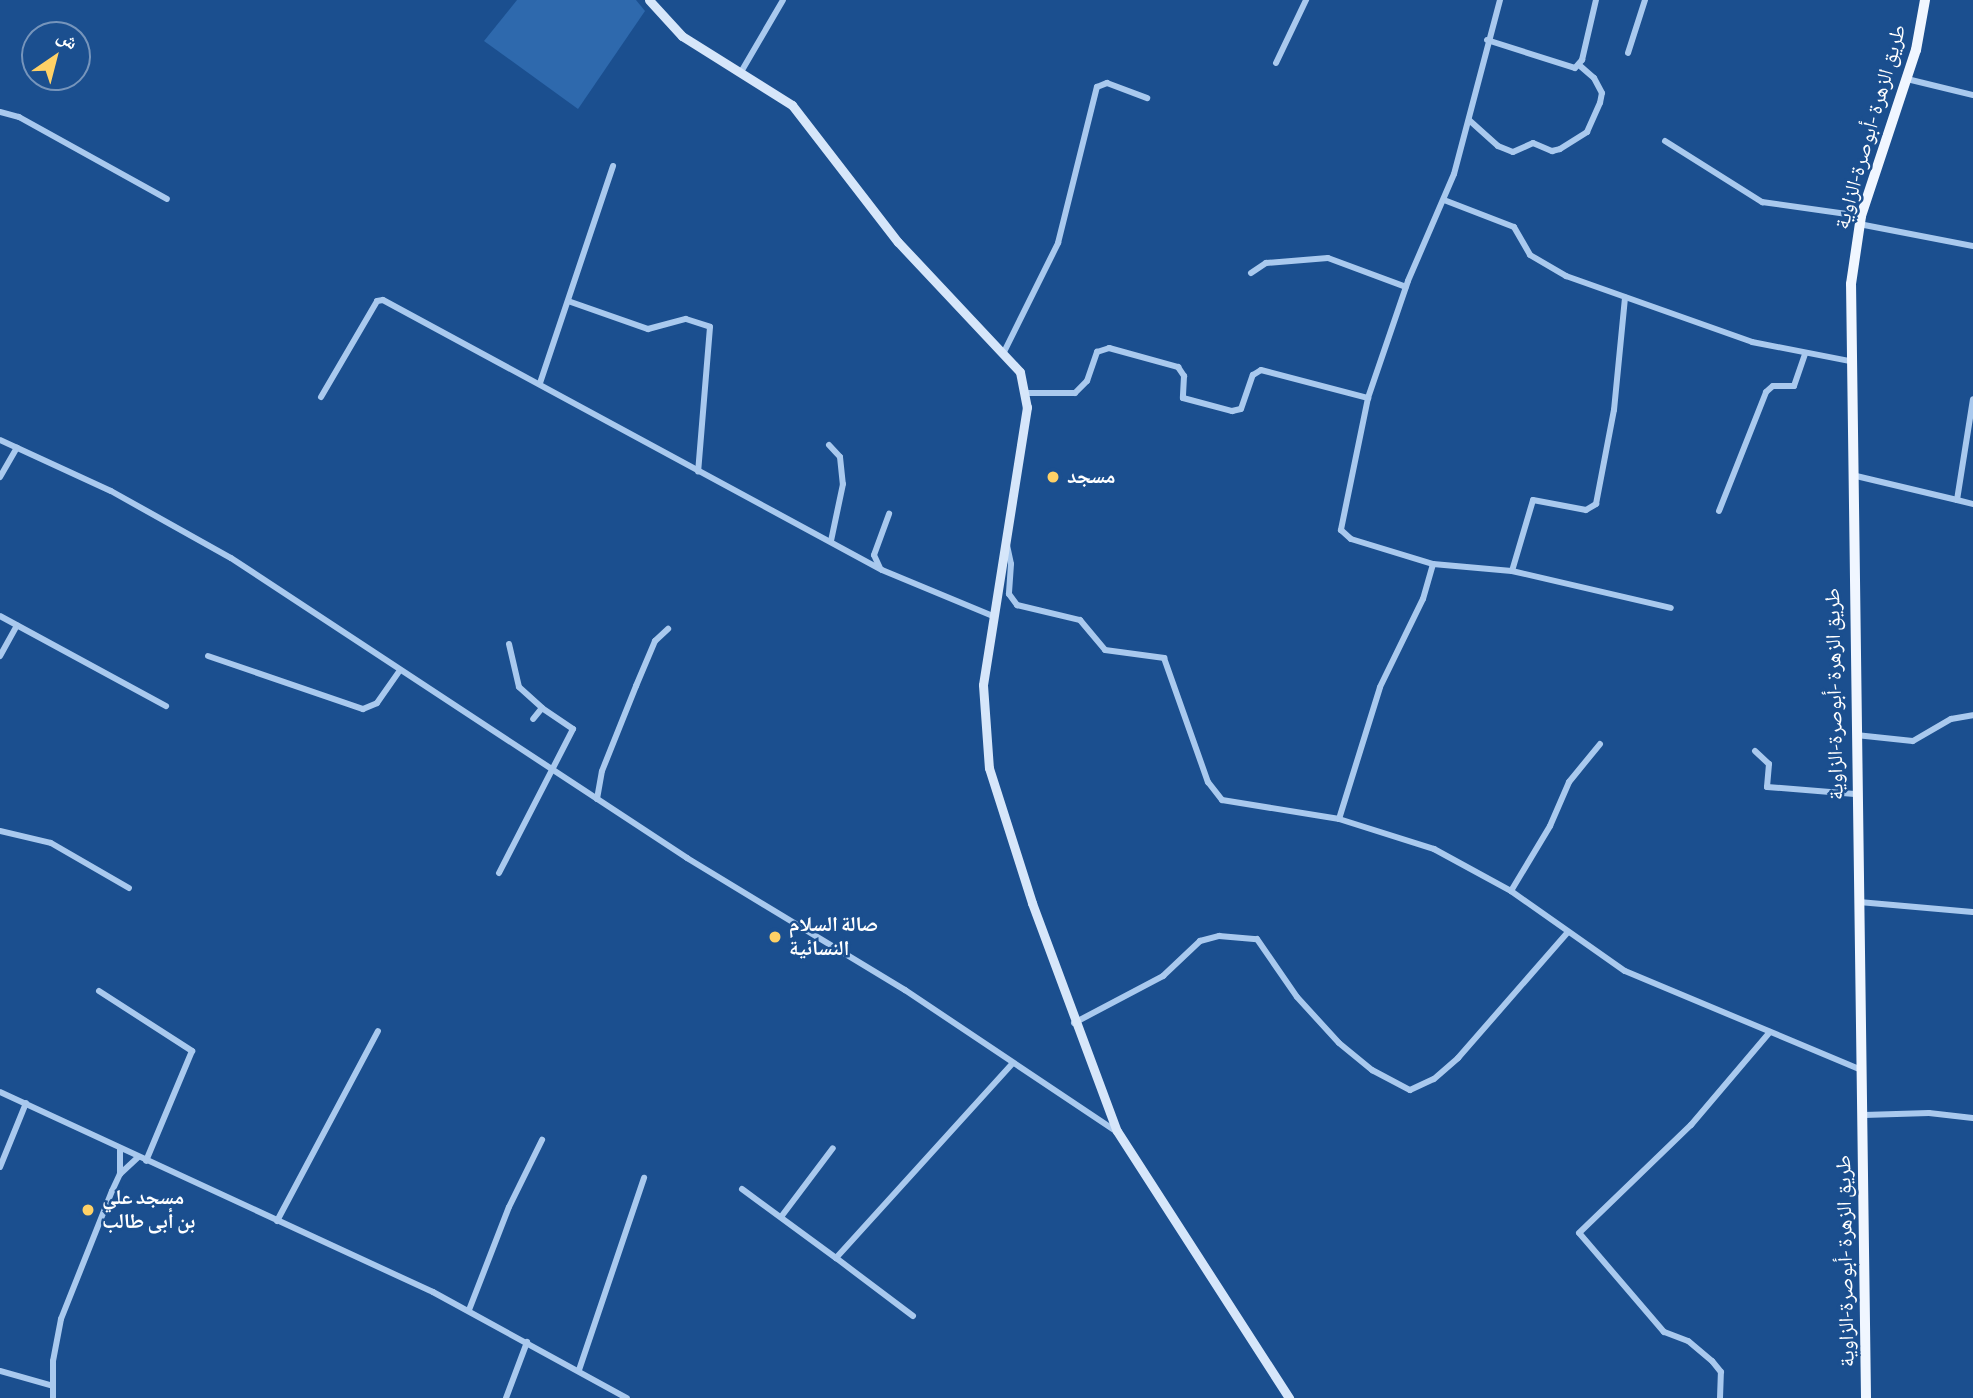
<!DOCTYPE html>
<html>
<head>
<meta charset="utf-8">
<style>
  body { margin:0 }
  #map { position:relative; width:1973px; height:1398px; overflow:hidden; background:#1b4f8f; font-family:"Alegreya Sans","Noto Naskh Arabic",sans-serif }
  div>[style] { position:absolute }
  .green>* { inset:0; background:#2e69ad }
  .street>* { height:6px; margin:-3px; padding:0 3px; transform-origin:3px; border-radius:3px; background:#a9c9ee }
  .secondary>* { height:9px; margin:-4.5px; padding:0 4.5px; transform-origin:4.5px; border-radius:4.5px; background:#d6e6fa }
  .primary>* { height:10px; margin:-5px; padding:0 5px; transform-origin:5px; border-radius:5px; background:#f0f6ff }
  .dots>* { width:19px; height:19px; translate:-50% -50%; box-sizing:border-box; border:4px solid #1b4f8f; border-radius:50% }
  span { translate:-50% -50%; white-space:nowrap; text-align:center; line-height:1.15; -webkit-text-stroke:5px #1b4f8f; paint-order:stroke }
  .street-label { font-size:21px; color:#fff }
  .poi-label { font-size:21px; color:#fff; font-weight:700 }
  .left { translate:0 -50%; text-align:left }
  .north { position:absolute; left:21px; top:21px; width:70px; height:70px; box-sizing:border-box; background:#1b4f8f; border:2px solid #7695bc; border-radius:50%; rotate:35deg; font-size:19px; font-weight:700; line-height:28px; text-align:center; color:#fff }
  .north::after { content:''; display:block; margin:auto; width:24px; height:32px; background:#ffd166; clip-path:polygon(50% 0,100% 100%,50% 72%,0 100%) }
</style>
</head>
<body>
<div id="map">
  <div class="green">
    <i style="clip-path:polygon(517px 0,636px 0,645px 11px,578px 109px,484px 41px)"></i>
  </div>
  <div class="street">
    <i style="left:1500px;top:0;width:180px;rotate:104.8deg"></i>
    <i style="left:1454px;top:174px;width:116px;rotate:113.3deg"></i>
    <i style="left:1408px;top:281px;width:124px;rotate:108.9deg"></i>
    <i style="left:1368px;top:398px;width:135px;rotate:101.6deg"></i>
    <i style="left:1341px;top:530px;width:13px;rotate:42deg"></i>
    <i style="left:1351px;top:539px;width:86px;rotate:17deg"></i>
    <i style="left:1433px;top:564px;width:79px;rotate:5.1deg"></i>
    <i style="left:1512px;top:571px;width:163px;rotate:13.1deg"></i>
    <i style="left:1487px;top:40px;width:92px;rotate:17.7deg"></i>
    <i style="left:1575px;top:68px;width:11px;rotate:-49deg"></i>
    <i style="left:1582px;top:60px;width:62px;rotate:-76.9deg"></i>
    <i style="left:1628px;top:53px;width:56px;rotate:-72.2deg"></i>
    <i style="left:1276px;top:63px;width:70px;rotate:-64.5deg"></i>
    <i style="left:741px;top:72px;width:83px;rotate:-59.7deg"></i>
    <i style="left:1907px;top:79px;width:68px;rotate:13.6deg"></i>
    <i style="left:0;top:112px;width:20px;rotate:15deg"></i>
    <i style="left:19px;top:117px;width:169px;rotate:29deg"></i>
    <i style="left:1469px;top:120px;width:39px;rotate:42deg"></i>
    <i style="left:1498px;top:146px;width:16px;rotate:22deg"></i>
    <i style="left:1513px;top:152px;width:22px;rotate:-24deg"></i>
    <i style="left:1533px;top:143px;width:21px;rotate:23deg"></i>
    <i style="left:1552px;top:151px;width:8px;rotate:-14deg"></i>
    <i style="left:1560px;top:149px;width:32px;rotate:-32deg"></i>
    <i style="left:1587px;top:132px;width:32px;rotate:-66deg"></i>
    <i style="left:1600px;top:103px;width:10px;rotate:-79deg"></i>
    <i style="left:1602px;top:93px;width:17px;rotate:-118deg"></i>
    <i style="left:1594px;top:78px;width:20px;rotate:-139deg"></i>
    <i style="left:1665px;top:141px;width:115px;rotate:32.2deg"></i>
    <i style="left:1762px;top:202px;width:100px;rotate:8deg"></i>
    <i style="left:1444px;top:200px;width:75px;rotate:21.1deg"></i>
    <i style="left:1514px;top:227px;width:32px;rotate:60deg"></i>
    <i style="left:1530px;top:255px;width:42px;rotate:30.3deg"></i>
    <i style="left:1566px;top:276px;width:197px;rotate:19.5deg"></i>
    <i style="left:1752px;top:342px;width:100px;rotate:11deg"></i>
    <i style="left:1859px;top:224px;width:116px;rotate:10.9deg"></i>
    <i style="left:1251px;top:273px;width:18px;rotate:-34deg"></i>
    <i style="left:1266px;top:263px;width:62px;rotate:-4.6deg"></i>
    <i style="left:1328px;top:258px;width:83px;rotate:20.4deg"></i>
    <i style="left:568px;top:301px;width:85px;rotate:19.3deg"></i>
    <i style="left:648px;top:329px;width:39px;rotate:-15deg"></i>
    <i style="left:686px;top:319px;width:25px;rotate:18deg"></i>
    <i style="left:710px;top:327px;width:145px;rotate:94.7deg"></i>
    <i style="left:1004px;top:352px;width:122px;rotate:-63.6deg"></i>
    <i style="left:1058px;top:243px;width:161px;rotate:-76deg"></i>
    <i style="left:1097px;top:87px;width:11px;rotate:-22deg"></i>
    <i style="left:1107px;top:83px;width:43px;rotate:20.6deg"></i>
    <i style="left:540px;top:383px;width:229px;rotate:-71.4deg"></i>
    <i style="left:1027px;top:393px;width:48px"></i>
    <i style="left:1075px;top:393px;width:17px;rotate:-45deg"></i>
    <i style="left:1087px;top:381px;width:31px;rotate:-71deg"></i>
    <i style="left:1097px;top:352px;width:13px;rotate:-18deg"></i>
    <i style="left:1109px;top:348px;width:72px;rotate:15.4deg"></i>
    <i style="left:1178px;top:367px;width:11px;rotate:56deg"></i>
    <i style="left:1184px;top:376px;width:22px;rotate:93deg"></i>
    <i style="left:1183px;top:398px;width:51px;rotate:14.9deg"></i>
    <i style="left:1232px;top:411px;width:9px;rotate:-13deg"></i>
    <i style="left:1241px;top:409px;width:36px;rotate:-71deg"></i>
    <i style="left:1253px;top:375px;width:9px;rotate:-32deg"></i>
    <i style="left:1261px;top:370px;width:111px;rotate:14.7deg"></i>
    <i style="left:321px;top:397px;width:111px;rotate:-59.7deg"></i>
    <i style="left:377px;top:301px;width:6px;rotate:-9deg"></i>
    <i style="left:383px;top:300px;width:567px;rotate:28.42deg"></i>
    <i style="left:882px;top:570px;width:120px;rotate:22.5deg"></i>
    <i style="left:0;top:440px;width:122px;rotate:24.7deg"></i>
    <i style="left:111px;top:491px;width:137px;rotate:29.2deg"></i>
    <i style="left:231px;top:558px;width:546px;rotate:33.34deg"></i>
    <i style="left:687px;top:858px;width:255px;rotate:31.2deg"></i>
    <i style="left:905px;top:990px;width:254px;rotate:33.8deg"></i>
    <i style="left:829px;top:445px;width:16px;rotate:47deg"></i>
    <i style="left:840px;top:457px;width:27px;rotate:84deg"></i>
    <i style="left:843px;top:484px;width:58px;rotate:101.9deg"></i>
    <i style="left:1852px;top:475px;width:108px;rotate:13.4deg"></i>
    <i style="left:1957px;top:500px;width:102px;rotate:-81deg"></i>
    <i style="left:0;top:477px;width:34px;rotate:-60deg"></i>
    <i style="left:1957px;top:500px;width:16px;rotate:14deg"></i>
    <i style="left:1719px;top:511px;width:128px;rotate:-68.4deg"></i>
    <i style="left:1766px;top:392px;width:9px;rotate:-41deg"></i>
    <i style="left:1773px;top:386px;width:21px"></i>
    <i style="left:1794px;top:386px;width:34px;rotate:-71deg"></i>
    <i style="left:1007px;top:545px;width:19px;rotate:78deg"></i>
    <i style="left:1011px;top:564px;width:30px;rotate:94deg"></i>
    <i style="left:1009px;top:594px;width:14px;rotate:54deg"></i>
    <i style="left:1017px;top:605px;width:65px;rotate:13.4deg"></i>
    <i style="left:1080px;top:620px;width:39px;rotate:50deg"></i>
    <i style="left:1105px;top:650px;width:60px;rotate:7.7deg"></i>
    <i style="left:1164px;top:658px;width:132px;rotate:70.5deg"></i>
    <i style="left:1208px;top:782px;width:23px;rotate:52deg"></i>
    <i style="left:1222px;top:800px;width:119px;rotate:9.2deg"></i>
    <i style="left:1339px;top:819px;width:100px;rotate:17.5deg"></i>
    <i style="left:1434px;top:849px;width:88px;rotate:28.6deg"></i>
    <i style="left:1511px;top:891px;width:139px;rotate:35.1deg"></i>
    <i style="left:1625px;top:971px;width:257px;rotate:22.7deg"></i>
    <i style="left:880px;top:568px;width:14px;rotate:-115deg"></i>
    <i style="left:874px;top:555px;width:44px;rotate:-69.9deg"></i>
    <i style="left:1512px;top:571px;width:74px;rotate:-73.5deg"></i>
    <i style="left:1533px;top:500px;width:54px;rotate:10.7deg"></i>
    <i style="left:1586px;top:510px;width:12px;rotate:-31deg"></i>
    <i style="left:1596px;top:504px;width:96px;rotate:-79.2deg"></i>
    <i style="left:1614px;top:410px;width:113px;rotate:-84.4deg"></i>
    <i style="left:0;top:616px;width:189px;rotate:28.5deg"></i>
    <i style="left:509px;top:644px;width:44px;rotate:76.9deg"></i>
    <i style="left:519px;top:687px;width:31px;rotate:42deg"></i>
    <i style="left:0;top:656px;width:35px;rotate:-61deg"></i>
    <i style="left:208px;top:656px;width:164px;rotate:18.9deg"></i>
    <i style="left:363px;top:709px;width:15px;rotate:-23deg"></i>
    <i style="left:377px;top:703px;width:38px;rotate:-55deg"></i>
    <i style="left:1856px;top:735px;width:57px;rotate:6deg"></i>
    <i style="left:1913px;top:741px;width:44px;rotate:-30.1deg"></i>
    <i style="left:1951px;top:719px;width:22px;rotate:-10deg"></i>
    <i style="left:1755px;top:751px;width:19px;rotate:43deg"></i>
    <i style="left:1769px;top:764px;width:23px;rotate:95deg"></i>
    <i style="left:1767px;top:787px;width:88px;rotate:4.5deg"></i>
    <i style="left:597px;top:799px;width:28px;rotate:-80deg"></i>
    <i style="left:602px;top:771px;width:92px;rotate:-68.2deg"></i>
    <i style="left:636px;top:686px;width:49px;rotate:-67.1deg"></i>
    <i style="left:655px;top:641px;width:18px;rotate:-43deg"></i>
    <i style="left:1339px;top:819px;width:138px;rotate:-72.7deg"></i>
    <i style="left:1380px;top:687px;width:98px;rotate:-64deg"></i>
    <i style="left:1423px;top:599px;width:36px;rotate:-74deg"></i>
    <i style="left:0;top:831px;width:52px;rotate:13.2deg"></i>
    <i style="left:51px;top:843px;width:90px;rotate:30deg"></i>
    <i style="left:499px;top:873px;width:162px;rotate:-62.8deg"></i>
    <i style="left:573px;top:729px;width:37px;rotate:-146deg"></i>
    <i style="left:542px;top:708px;width:14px;rotate:129deg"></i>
    <i style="left:1511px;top:891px;width:76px;rotate:-59deg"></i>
    <i style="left:1550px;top:826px;width:48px;rotate:-66.6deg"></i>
    <i style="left:1569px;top:782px;width:49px;rotate:-50.8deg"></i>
    <i style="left:1859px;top:902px;width:114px;rotate:5deg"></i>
    <i style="left:99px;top:991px;width:111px;rotate:32.8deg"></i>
    <i style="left:192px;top:1051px;width:119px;rotate:112.7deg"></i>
    <i style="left:1074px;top:1023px;width:101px;rotate:-27.8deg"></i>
    <i style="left:1163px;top:976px;width:51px;rotate:-43.4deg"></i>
    <i style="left:1200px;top:941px;width:20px;rotate:-15deg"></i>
    <i style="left:1219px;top:936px;width:38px;rotate:5deg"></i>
    <i style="left:1257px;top:939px;width:70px;rotate:55.4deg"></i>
    <i style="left:1297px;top:997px;width:62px;rotate:47.6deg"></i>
    <i style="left:1339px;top:1043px;width:43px;rotate:39.3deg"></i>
    <i style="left:1372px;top:1070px;width:43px;rotate:27.8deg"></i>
    <i style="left:1410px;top:1090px;width:26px;rotate:-25deg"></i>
    <i style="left:1434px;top:1079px;width:32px;rotate:-41deg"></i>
    <i style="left:1458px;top:1058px;width:167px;rotate:-48.9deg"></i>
    <i style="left:0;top:1092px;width:477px;rotate:24.8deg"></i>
    <i style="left:433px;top:1292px;width:221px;rotate:28.7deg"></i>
    <i style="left:1864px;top:1115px;width:65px;rotate:-1.8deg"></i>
    <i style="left:1929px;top:1113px;width:44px;rotate:6.5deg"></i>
    <i style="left:0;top:1167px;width:69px;rotate:-67.9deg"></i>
    <i style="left:120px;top:1174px;width:25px;rotate:-90deg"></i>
    <i style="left:742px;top:1189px;width:117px;rotate:36.3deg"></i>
    <i style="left:781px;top:1217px;width:86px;rotate:-53deg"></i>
    <i style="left:277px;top:1221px;width:215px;rotate:-62deg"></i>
    <i style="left:469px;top:1310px;width:110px;rotate:-68.8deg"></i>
    <i style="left:509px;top:1207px;width:75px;rotate:-63.8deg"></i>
    <i style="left:913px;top:1316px;width:96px;rotate:-143deg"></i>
    <i style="left:836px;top:1258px;width:263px;rotate:-47.8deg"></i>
    <i style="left:579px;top:1370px;width:203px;rotate:-71.3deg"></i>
    <i style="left:0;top:1371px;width:55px;rotate:15.8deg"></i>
    <i style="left:53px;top:1398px;width:37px;rotate:-90deg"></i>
    <i style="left:53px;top:1361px;width:43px;rotate:-79.2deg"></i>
    <i style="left:61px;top:1319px;width:138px;rotate:-68.3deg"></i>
    <i style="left:112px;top:1191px;width:19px;rotate:-65deg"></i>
    <i style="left:120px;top:1174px;width:25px;rotate:-43deg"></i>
    <i style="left:506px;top:1398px;width:60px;rotate:-69.4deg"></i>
    <i style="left:1720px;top:1398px;width:26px;rotate:-88deg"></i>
    <i style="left:1721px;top:1372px;width:14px;rotate:-129deg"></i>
    <i style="left:1712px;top:1361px;width:31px;rotate:-140deg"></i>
    <i style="left:1688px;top:1341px;width:26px;rotate:-159deg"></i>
    <i style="left:1664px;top:1332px;width:130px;rotate:-130.6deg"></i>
    <i style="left:1579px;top:1233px;width:156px;rotate:-44deg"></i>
    <i style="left:1691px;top:1125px;width:122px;rotate:-49.7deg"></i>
  </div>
  <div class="secondary">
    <i style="left:649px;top:0;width:49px;rotate:47.5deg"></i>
    <i style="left:682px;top:36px;width:130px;rotate:32.1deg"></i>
    <i style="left:792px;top:105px;width:173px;rotate:52.3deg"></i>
    <i style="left:898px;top:242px;width:178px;rotate:46.8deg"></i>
    <i style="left:1020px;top:372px;width:36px;rotate:79deg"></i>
    <i style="left:1027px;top:407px;width:281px;rotate:99deg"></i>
    <i style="left:983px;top:685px;width:83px;rotate:85.9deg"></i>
    <i style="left:989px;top:768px;width:142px;rotate:72.3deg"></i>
    <i style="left:1032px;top:903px;width:243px;rotate:69.6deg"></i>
    <i style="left:1117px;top:1131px;width:318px;rotate:57.2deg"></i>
  </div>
  <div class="primary">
    <i style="left:1866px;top:1398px;width:1114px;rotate:-90.77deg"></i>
    <i style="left:1851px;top:284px;width:69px;rotate:-81.6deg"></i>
    <i style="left:1861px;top:216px;width:175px;rotate:-71.7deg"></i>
    <i style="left:1916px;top:50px;width:51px;rotate:-79.8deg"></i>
  </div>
  <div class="dots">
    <i style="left:1053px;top:477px;background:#ffd166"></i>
    <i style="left:775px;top:937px;background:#ffd166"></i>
    <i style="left:88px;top:1210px;background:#ffd166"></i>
  </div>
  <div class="street-label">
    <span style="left:1871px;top:127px;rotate:-74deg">طريق الزهرة -أبوصرة-الزاوية</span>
    <span style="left:1835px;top:694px;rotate:-91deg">طريق الزهرة -أبوصرة-الزاوية</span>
    <span style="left:1846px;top:1261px;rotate:-91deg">طريق الزهرة -أبوصرة-الزاوية</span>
  </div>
  <div class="poi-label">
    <span class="left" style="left:1067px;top:477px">مسجد</span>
    <span class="left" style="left:789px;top:937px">صالة السلام<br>النسائية</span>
    <span class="left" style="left:102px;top:1210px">مسجد علي<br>بن أبى طالب</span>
  </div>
  <div class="north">ش</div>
</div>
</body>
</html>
